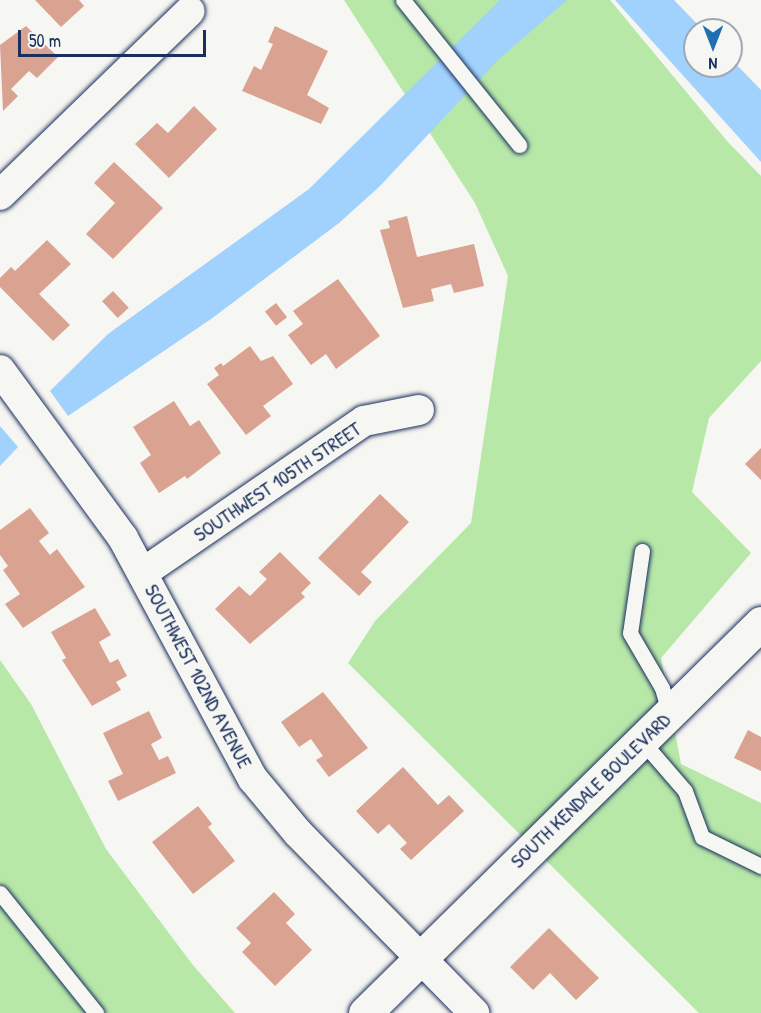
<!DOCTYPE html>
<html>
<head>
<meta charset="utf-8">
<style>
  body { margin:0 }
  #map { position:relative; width:761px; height:1013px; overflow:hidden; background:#f6f6f2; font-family:"Patrick Hand",sans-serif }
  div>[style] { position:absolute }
  .green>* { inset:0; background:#b7e8a8 }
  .water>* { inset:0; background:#a1d1fd }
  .building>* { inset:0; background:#daa391; transform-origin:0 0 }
  .roads { filter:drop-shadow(0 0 2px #1b2f5e) drop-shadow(0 0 2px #1b2f5e) }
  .lane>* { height:15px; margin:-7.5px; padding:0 7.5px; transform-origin:7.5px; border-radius:7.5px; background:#f6f6f2 }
  .street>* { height:30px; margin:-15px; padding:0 15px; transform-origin:15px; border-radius:15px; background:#f6f6f2 }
  .secondary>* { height:33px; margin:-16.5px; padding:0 16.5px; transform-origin:16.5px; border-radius:16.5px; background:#f6f6f2 }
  span { translate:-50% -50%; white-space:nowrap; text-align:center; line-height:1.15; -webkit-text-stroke:6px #f6f6f2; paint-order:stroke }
  .street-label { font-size:20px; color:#1b2f5e }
  .north { position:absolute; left:683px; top:18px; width:60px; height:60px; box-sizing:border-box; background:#f6f6f2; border:2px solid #9ea6b7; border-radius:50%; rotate:180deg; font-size:16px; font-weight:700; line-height:24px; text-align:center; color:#1b2f5e }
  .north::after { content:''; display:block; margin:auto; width:21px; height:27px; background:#1f6fb2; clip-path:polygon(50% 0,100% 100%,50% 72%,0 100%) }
  .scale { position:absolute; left:18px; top:30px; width:188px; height:27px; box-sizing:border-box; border:3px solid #1b2f5e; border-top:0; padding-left:8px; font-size:18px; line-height:21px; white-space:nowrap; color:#1b2f5e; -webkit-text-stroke:4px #f6f6f2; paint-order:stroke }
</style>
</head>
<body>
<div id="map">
  <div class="green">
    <i style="clip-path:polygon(344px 0,610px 0,727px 141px,761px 176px,761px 361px,709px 418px,692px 492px,751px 553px,661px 658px,681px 764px,761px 803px,761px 1013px,699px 1013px,348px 663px,375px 621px,471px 523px,508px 276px,475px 203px)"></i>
    <i style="clip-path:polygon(0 660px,31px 704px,106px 849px,192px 964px,235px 1013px,0 1013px)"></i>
  </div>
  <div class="water">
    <i style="clip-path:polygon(500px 0,567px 0,498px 60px,380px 186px,339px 223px,211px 319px,68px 416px,50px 391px,108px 334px,309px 189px)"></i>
    <i style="clip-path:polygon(615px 0,674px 0,703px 30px,695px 30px,695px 66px,731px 66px,731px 59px,761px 90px,761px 162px)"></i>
    <i style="clip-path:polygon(0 426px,18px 447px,0 466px)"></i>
  </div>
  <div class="building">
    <i style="clip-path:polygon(35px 0,79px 0,84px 6px,61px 27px)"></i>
    <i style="clip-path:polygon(26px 26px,58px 57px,37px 78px,29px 71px,11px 89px,18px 96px,3px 111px,0 45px)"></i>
    <i style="clip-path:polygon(275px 26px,328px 51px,307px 95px,329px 108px,321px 124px,242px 91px,254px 66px,261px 70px,273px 44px,268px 42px)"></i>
    <i style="clip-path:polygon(194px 106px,217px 129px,169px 178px,135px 144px,157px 123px,168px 133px)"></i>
    <i style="clip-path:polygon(114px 162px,163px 208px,113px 259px,86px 234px,115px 203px,94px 183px)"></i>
    <i style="clip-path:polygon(407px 216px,417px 257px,474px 244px,484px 286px,454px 293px,451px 284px,431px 289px,434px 301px,403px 308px,380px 230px,390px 228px,388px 221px)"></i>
    <i style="clip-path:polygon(47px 240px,71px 264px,39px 294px,70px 325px,53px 341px,0 287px,0 278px,11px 267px,15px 271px)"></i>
    <i style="clip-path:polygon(338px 279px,380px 336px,336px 369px,326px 354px,311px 365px,288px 335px,303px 324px,293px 311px)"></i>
    <i style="left:113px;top:291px;width:23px;height:15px;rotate:47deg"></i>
    <i style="left:276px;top:303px;width:18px;height:14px;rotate:52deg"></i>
    <i style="clip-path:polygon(250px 346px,261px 361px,273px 356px,293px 384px,263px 406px,271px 416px,246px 435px,207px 384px,219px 375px,214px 368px,221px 363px,223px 366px)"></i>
    <i style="clip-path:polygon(174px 401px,190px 426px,199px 420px,221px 453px,187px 479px,185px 476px,159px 493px,140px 463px,151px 455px,133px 427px)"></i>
    <i style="clip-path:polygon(761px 448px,761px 480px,745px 464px)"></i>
    <i style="clip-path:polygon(380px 494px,409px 522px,361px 572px,372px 582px,359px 596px,318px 558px)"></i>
    <i style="clip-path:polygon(30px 508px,49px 533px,39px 541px,50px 555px,57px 549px,85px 587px,23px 628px,5px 604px,20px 594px,3px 570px,8px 566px,0 555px,0 530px)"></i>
    <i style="clip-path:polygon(280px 552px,311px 583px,301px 593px,305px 597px,250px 644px,215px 609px,239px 586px,250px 596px,267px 579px,259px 572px)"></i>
    <i style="clip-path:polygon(95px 608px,111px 635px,99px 642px,110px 663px,118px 659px,127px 676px,116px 682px,121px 690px,92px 706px,62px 660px,66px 658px,51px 632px)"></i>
    <i style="clip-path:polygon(323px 692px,368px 748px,329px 777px,316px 760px,323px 756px,311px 739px,299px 747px,281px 722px)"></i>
    <i style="clip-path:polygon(149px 711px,162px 738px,151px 744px,159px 760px,168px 756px,176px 773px,118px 801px,108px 781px,123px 774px,103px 733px)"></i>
    <i style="clip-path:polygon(748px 730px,761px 737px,761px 771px,734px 758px)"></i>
    <i style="clip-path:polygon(403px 767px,438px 805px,449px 795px,464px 811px,411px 860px,400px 849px,407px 843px,389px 824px,378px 834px,356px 811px)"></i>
    <i style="clip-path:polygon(198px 806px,212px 824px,208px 827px,235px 861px,193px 894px,152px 842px)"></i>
    <i style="clip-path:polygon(274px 892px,295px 914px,286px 923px,312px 950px,275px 986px,242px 952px,251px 943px,236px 928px)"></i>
    <i style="clip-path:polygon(549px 928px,599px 978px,576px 1000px,550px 973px,533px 990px,510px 967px)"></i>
  </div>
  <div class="roads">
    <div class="lane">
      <i style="left:403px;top:0;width:186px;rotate:51.3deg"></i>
      <i style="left:642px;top:551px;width:83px;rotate:98.3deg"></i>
      <i style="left:630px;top:633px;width:64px;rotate:59.8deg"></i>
      <i style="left:662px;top:688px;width:25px;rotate:74deg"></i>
      <i style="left:641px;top:740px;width:67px;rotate:49.2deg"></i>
      <i style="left:685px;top:791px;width:49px;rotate:69.7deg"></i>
      <i style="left:702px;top:837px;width:66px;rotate:26.2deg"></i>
      <i style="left:0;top:893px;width:154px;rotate:51.3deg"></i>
    </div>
    <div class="street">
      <i style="left:0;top:195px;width:264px;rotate:-44.1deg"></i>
      <i style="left:0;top:370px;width:208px;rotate:53.8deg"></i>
      <i style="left:123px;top:538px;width:274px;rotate:61.7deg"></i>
      <i style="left:253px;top:779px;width:70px;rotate:50.2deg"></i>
      <i style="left:298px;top:833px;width:252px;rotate:45.6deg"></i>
      <i style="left:144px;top:572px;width:267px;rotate:-34.5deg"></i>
      <i style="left:364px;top:421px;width:56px;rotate:-11.3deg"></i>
    </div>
    <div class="secondary">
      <i style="left:365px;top:1013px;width:556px;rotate:-44.56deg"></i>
    </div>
  </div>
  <div class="street-label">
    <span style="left:277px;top:481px;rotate:-34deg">SOUTHWEST 105TH STREET</span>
    <span style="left:199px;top:676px;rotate:62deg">SOUTHWEST 102ND AVENUE</span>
    <span style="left:590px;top:790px;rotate:-44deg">SOUTH KENDALE BOULEVARD</span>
  </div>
  <div class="north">N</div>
  <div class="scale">50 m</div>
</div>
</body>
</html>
